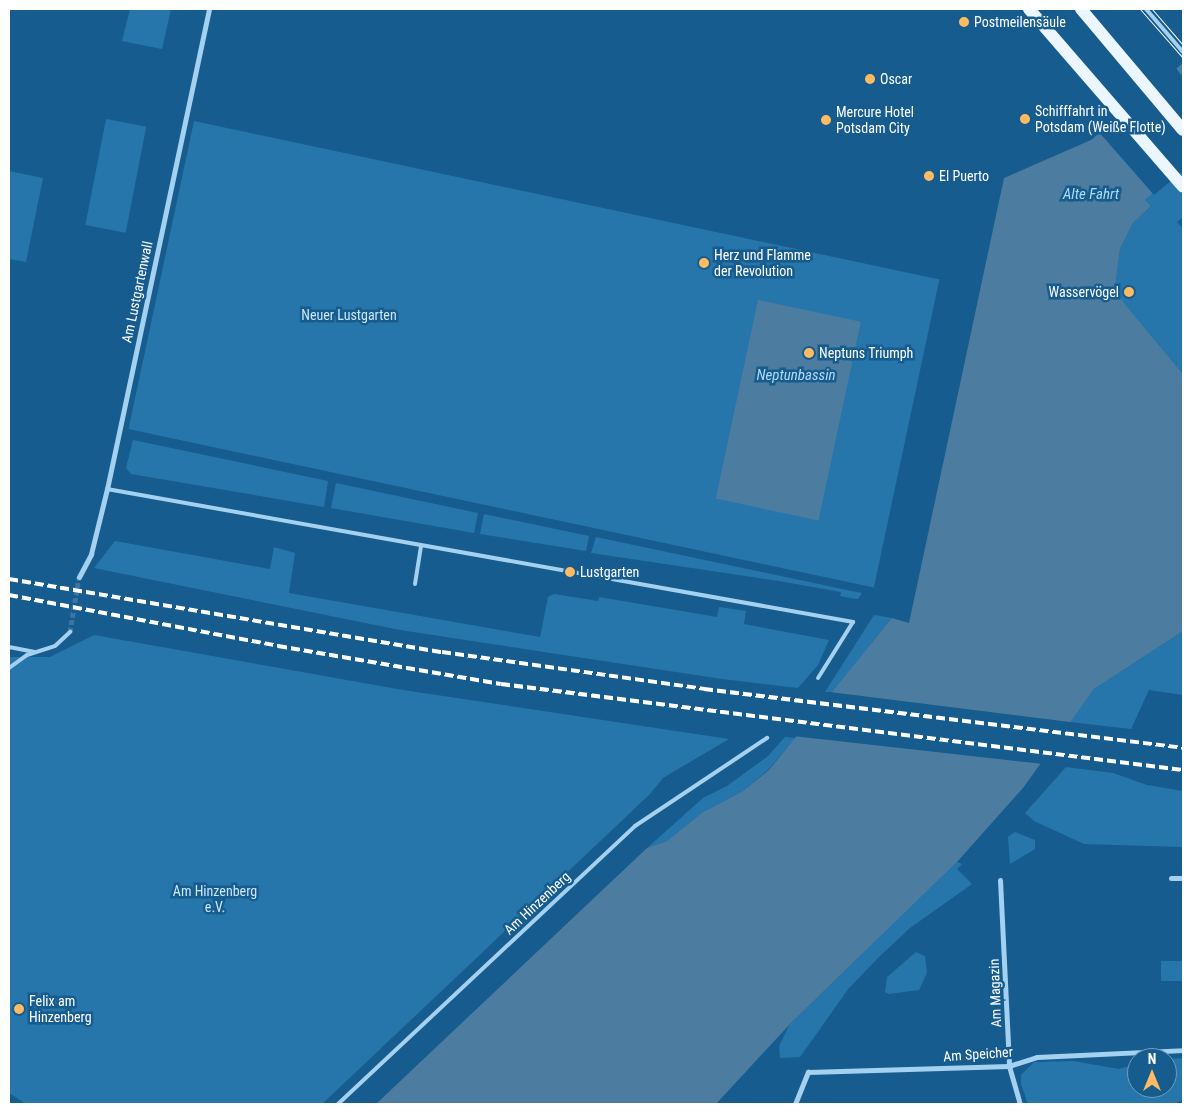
<!DOCTYPE html>
<html>
<head>
<meta charset="utf-8">
<style>
  body { margin:0 }
  #map { position:relative; width:1192px; height:1113px; overflow:hidden; background:#175c8f; font-family:"Roboto Condensed",sans-serif }
  div>[style] { position:absolute }
  .green>* { inset:0; background:#2776ab; transform-origin:0 0 }
  .water>* { inset:0; background:#4c7da0; transform-origin:0 0 }
  .pier>* { inset:0; background:#175c8f }
  .street-tunnel>* { height:5px; margin-top:-2.5px; transform-origin:0; background:repeating-linear-gradient(90deg,#3a74a0 0 5px,transparent 0 7.5px) }
  .lane>* { height:4px; margin:-2px; padding:0 2px; transform-origin:2px; border-radius:2px; background:#a4d1ef }
  .street>* { height:5px; margin:-2.5px; padding:0 2.5px; transform-origin:2.5px; border-radius:2.5px; background:#a4d1ef }
  .primary>* { height:12px; margin:-6px; padding:0 6px; transform-origin:6px; border-radius:6px; background:#ecf6ff }
  .tram>* { height:1px; margin:-0.5px; padding:0 0.5px; transform-origin:0.5px; border-radius:0.5px; background:#fff }
  .rail>* { height:4px; margin-top:-2px; transform-origin:0; background:repeating-linear-gradient(90deg,#fff 0 9px,transparent 0 13px) }
  .dots>* { width:14px; height:14px; translate:-50% -50%; box-sizing:border-box; border:2px solid #175c8f; border-radius:50% }
  span { translate:-50% -50%; white-space:nowrap; text-align:center; line-height:1.15; -webkit-text-stroke:5px #175c8f; paint-order:stroke }
  .poi-label { font-size:14px; color:#fff }
  .left { translate:0 -50%; text-align:left }
  .right { translate:-100% -50%; text-align:right }
  .street-label { font-size:14px; color:#fff }
  .park-label { font-size:14px; color:#cae7fb }
  .water-label { font-size:15px; color:#b0daf6; font-style:italic }
  .frame { position:absolute; inset:0; border:10px solid #fff; pointer-events:none }
  .north { position:absolute; left:1127px; top:1048px; width:50px; height:50px; box-sizing:border-box; background:#175c8f; border:1px solid #749dbc; border-radius:50%; rotate:0deg; font-size:14px; font-weight:700; line-height:20px; text-align:center; color:#fff }
  .north::after { content:''; display:block; margin:auto; width:18px; height:22px; background:#ffbb62; clip-path:polygon(50% 0,100% 100%,50% 72%,0 100%) }
</style>
</head>
<body>
<div id="map">
  <div class="green">
    <i style="clip-path:polygon(130px 9px,171px 9px,162px 49px,122px 41px)"></i>
    <i style="left:106px;top:119px;width:41px;height:108px;rotate:11deg"></i>
    <i style="left:194px;top:121px;width:762px;height:315px;rotate:12deg"></i>
    <i style="clip-path:polygon(1183px 167px,1183px 217px,1177px 222px,1183px 229px,1183px 374px,1124px 303px,1115px 288px,1120px 249px,1133px 223px,1151px 206px,1145px 200px)"></i>
    <i style="clip-path:polygon(9px 171px,43px 178px,26px 262px,9px 259px)"></i>
    <i style="clip-path:polygon(133px 440px,328px 481px,324px 507px,131px 474px,126px 468px)"></i>
    <i style="clip-path:polygon(336px 483px,478px 513px,474px 533px,331px 508px)"></i>
    <i style="clip-path:polygon(484px 514px,589px 536px,586px 551px,480px 534px)"></i>
    <i style="clip-path:polygon(596px 537px,842px 589px,862px 593px,858px 599px,850px 598px,840px 596px,841px 592px,779px 581px,591px 553px)"></i>
    <i style="clip-path:polygon(115px 541px,270px 569px,274px 547px,295px 553px,289px 593px,540px 637px,548px 597px,554px 594px,598px 601px,599px 597px,717px 617px,719px 607px,746px 611px,744px 624px,829px 640px,818px 665px,798px 688px,722px 679px,400px 630px,94px 568px)"></i>
    <i style="clip-path:polygon(874px 615px,892px 618px,833px 692px,825px 692px)"></i>
    <i style="clip-path:polygon(1183px 631px,1183px 695px,1149px 690px,1131px 729px,1070px 722px,1094px 689px)"></i>
    <i style="clip-path:polygon(94px 635px,403px 690px,729px 739px,663px 778px,650px 794px,322px 1104px,26px 1104px,9px 1093px,9px 657px,50px 657px)"></i>
    <i style="clip-path:polygon(785px 737px,795px 738px,769px 769px,743px 791px,703px 812px,667px 841px,647px 848px,703px 798px,727px 786px,768px 756px)"></i>
    <i style="clip-path:polygon(1066px 767px,1113px 773px,1147px 785px,1183px 791px,1183px 847px,1084px 844px,1034px 821px,1025px 813px)"></i>
    <i style="clip-path:polygon(1015px 832px,1035px 840px,1035px 849px,1010px 864px,1008px 837px)"></i>
    <i style="clip-path:polygon(957px 862px,962px 864px,957px 869px,972px 884px,910px 928px,881px 955px,849px 988px,800px 1057px,780px 1058px,779px 1046px,790px 1024px)"></i>
    <i style="clip-path:polygon(916px 952px,925px 956px,927px 973px,919px 990px,889px 994px,885px 992px,887px 977px)"></i>
    <i style="left:1183px;top:961px;width:20px;height:22px;rotate:90deg"></i>
    <i style="clip-path:polygon(1183px 1058px,1183px 1100px,1174px 1104px,1028px 1104px,1021px 1084px,1021px 1075px,1034px 1062px,1073px 1061px,1119px 1069px,1137px 1064px,1137px 1088px,1167px 1088px,1167px 1059px)"></i>
  </div>
  <div class="water">
    <i style="clip-path:polygon(1183px 63px,1183px 167px,1145px 200px,1151px 206px,1133px 223px,1120px 249px,1115px 288px,1124px 303px,1183px 374px,1183px 631px,1094px 689px,1023px 788px,957px 862px,790px 1024px,716px 1104px,376px 1104px,647px 848px,667px 841px,703px 812px,743px 791px,769px 770px,892px 618px,909px 623px,1004px 178px,1091px 140px)"></i>
    <i style="left:758px;top:300px;width:105px;height:203px;rotate:12deg"></i>
  </div>
  <div class="pier">
    <i style="clip-path:polygon(1175px 67px,1183px 77px,1183px 171px,1154px 195px,1098px 131px)"></i>
    <i style="clip-path:polygon(830px 692px,1070px 722px,1073px 722px,1043px 764px,793px 736px)"></i>
  </div>
  <div class="street-tunnel">
    <i style="left:70px;top:632px;width:56px;rotate:-80.7deg"></i>
  </div>
  <div class="lane">
    <i style="left:1146px;top:9px;width:57px;rotate:49.3deg"></i>
    <i style="left:107px;top:489px;width:758px;rotate:10.11deg"></i>
    <i style="left:853px;top:622px;width:66px;rotate:122deg"></i>
    <i style="left:415px;top:584px;width:39px;rotate:-81deg"></i>
    <i style="left:9px;top:647px;width:25px;rotate:11deg"></i>
    <i style="left:9px;top:668px;width:22px;rotate:-36deg"></i>
    <i style="left:27px;top:655px;width:29px;rotate:-18deg"></i>
    <i style="left:55px;top:646px;width:21px;rotate:-43deg"></i>
    <i style="left:338px;top:1104px;width:407px;rotate:-43.1deg"></i>
    <i style="left:635px;top:826px;width:159px;rotate:-33.7deg"></i>
  </div>
  <div class="street">
    <i style="left:79px;top:577px;width:26px;rotate:-62deg"></i>
    <i style="left:91px;top:554px;width:67px;rotate:-76.2deg"></i>
    <i style="left:107px;top:489px;width:491px;rotate:-78deg"></i>
    <i style="left:1171px;top:878px;width:12px"></i>
    <i style="left:1000px;top:880px;width:186px;rotate:87.2deg"></i>
    <i style="left:1009px;top:1066px;width:40px;rotate:74deg"></i>
    <i style="left:795px;top:1104px;width:35px;rotate:-68deg"></i>
    <i style="left:808px;top:1072px;width:201px;rotate:-1.7deg"></i>
    <i style="left:1009px;top:1066px;width:29px;rotate:-18deg"></i>
    <i style="left:1037px;top:1057px;width:146px;rotate:-2.7deg"></i>
  </div>
  <div class="primary">
    <i style="left:1029px;top:9px;width:235px;rotate:49.1deg"></i>
    <i style="left:1081px;top:9px;width:158px;rotate:49.9deg"></i>
  </div>
  <div class="tram">
    <i style="left:1140px;top:9px;width:65px;rotate:48.7deg"></i>
    <i style="left:1152px;top:9px;width:48px;rotate:49.3deg"></i>
  </div>
  <div class="rail">
    <i style="left:9px;top:579px;width:439px;rotate:9.6deg"></i>
    <i style="left:442px;top:652px;width:265px;rotate:8deg"></i>
    <i style="left:704px;top:689px;width:483px;rotate:7deg"></i>
    <i style="left:9px;top:595px;width:274px;rotate:10.7deg"></i>
    <i style="left:278px;top:646px;width:226px;rotate:9.7deg"></i>
    <i style="left:501px;top:684px;width:687px;rotate:7.19deg"></i>
  </div>
  <div class="dots">
    <i style="left:964px;top:22px;background:#ffbb62"></i>
    <i style="left:870px;top:79px;background:#ffbb62"></i>
    <i style="left:1025px;top:119px;background:#ffbb62"></i>
    <i style="left:826px;top:120px;background:#ffbb62"></i>
    <i style="left:929px;top:176px;background:#ffbb62"></i>
    <i style="left:704px;top:263px;background:#ffbb62"></i>
    <i style="left:1129px;top:292px;background:#ffbb62"></i>
    <i style="left:809px;top:353px;background:#ffbb62"></i>
    <i style="left:570px;top:572px;background:#ffbb62"></i>
    <i style="left:19px;top:1009px;background:#ffbb62"></i>
  </div>
  <div class="poi-label">
    <span class="left" style="left:974px;top:22px">Postmeilensäule</span>
    <span class="left" style="left:880px;top:79px">Oscar</span>
    <span class="left" style="left:1035px;top:119px">Schifffahrt in<br>Potsdam (Weiße Flotte)</span>
    <span class="left" style="left:836px;top:120px">Mercure Hotel<br>Potsdam City</span>
    <span class="left" style="left:939px;top:176px">El Puerto</span>
    <span class="left" style="left:714px;top:263px">Herz und Flamme<br>der Revolution</span>
    <span class="right" style="left:1119px;top:292px">Wasservögel</span>
    <span class="left" style="left:819px;top:353px">Neptuns Triumph</span>
    <span class="left" style="left:580px;top:572px">Lustgarten</span>
    <span class="left" style="left:29px;top:1009px">Felix am<br>Hinzenberg</span>
  </div>
  <div class="street-label">
    <span style="left:137px;top:292px;rotate:-78deg">Am Lustgartenwall</span>
    <span style="left:537px;top:903px;rotate:-43deg">Am Hinzenberg</span>
    <span style="left:995px;top:993px;rotate:-92deg">Am Magazin</span>
    <span style="left:978px;top:1054px;rotate:-4deg">Am Speicher</span>
  </div>
  <div class="park-label">
    <span style="left:349px;top:315px">Neuer Lustgarten</span>
    <span style="left:215px;top:899px">Am Hinzenberg<br>e.V.</span>
  </div>
  <div class="water-label">
    <span style="left:1091px;top:195px">Alte Fahrt</span>
    <span style="left:796px;top:376px">Neptunbassin</span>
  </div>
  <div class="frame"></div>
  <div class="north">N</div>
</div>
</body>
</html>
